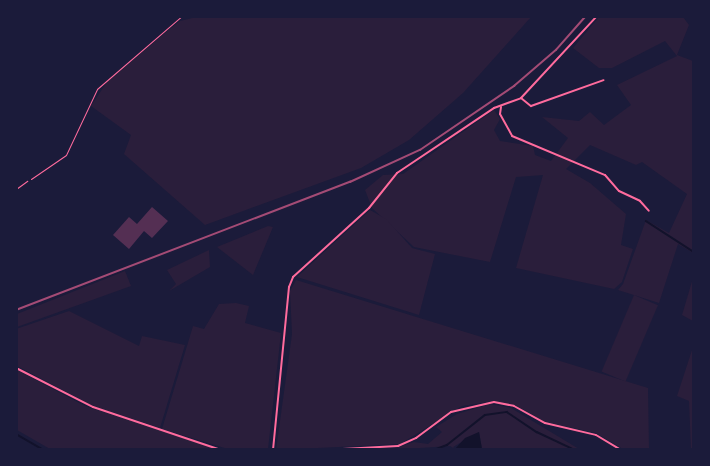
<!DOCTYPE html>
<html>
<head>
<meta charset="utf-8">
<style>
  body { margin:0 }
  #map { position:relative; width:710px; height:466px; overflow:hidden; background:#1b1b3a; font-family:Karla,sans-serif }
  div>[style] { position:absolute }
  .green>* { inset:0; background:#2a1e3b; transform-origin:0 0 }
  .water>* { inset:0; background:#12122b }
  .stream>* { height:1.5px; margin:-0.75px; padding:0 0.75px; transform-origin:0.75px; border-radius:0.75px; background:#12122b }
  .building>* { inset:0; background:#542f53 }
  .path>* { height:1px; margin:-0.5px; padding:0 0.5px; transform-origin:0.5px; border-radius:0.5px; background:#ff6b9d }
  .service>* { height:1px; margin:-0.5px; padding:0 0.5px; transform-origin:0.5px; border-radius:0.5px; background:#ff6b9d }
  .minor>* { height:2px; margin:-1px; padding:0 1px; transform-origin:1px; border-radius:1px; background:#ff6b9d }
  .rail>* { height:1.5px; margin:-0.75px; padding:0 0.75px; transform-origin:0.75px; border-radius:0.75px; background:#a44b75 }
  span { translate:-50% -50%; white-space:nowrap; text-align:center; line-height:1.15; -webkit-text-stroke:6px #1b1b3a; paint-order:stroke }
  .frame { position:absolute; inset:0; border:18px solid #1b1b3a; pointer-events:none }
</style>
</head>
<body>
<div id="map">
  <div class="green">
    <i style="clip-path:polygon(201px 16px,404px 17px,531px 17px,463px 93px,409px 140px,361px 168px,205px 225px,124px 154px,131px 135px,91px 106px,107px 82px,166px 32px,180px 21px)"></i>
    <i style="clip-path:polygon(599px 17px,683px 17px,689px 25px,677px 55px,693px 61px,693px 253px,678px 244px,659px 303px,618px 290px,623px 284px,646px 220px,669px 233px,687px 194px,642px 162px,636px 165px,590px 145px,566px 169px,590px 183px,626px 214px,621px 245px,633px 249px,622px 282px,614px 289px,516px 268px,543px 175px,516px 177px,490px 262px,414px 247px,372px 208px,365px 190px,383px 175px,403px 174px,494px 110px,500px 119px,494px 130px,500px 141px,533px 146px,535px 155px,551px 161px,568px 138px,542px 117px,579px 121px,590px 112px,604px 125px,631px 105px,617px 85px,677px 56px,665px 41px,612px 68px,599px 68px,573px 48px)"></i>
    <i style="clip-path:polygon(370px 210px,386px 219px,412px 248px,435px 254px,419px 315px,297px 277px)"></i>
    <i style="clip-path:polygon(268px 226px,273px 227px,253px 275px,217px 247px)"></i>
    <i style="clip-path:polygon(209px 250px,210px 267px,169px 291px,176px 284px,167px 270px)"></i>
    <i style="clip-path:polygon(125px 271px,131px 286px,17px 327px,17px 314px)"></i>
    <i style="clip-path:polygon(693px 278px,693px 321px,682px 315px)"></i>
    <i style="clip-path:polygon(296px 280px,648px 388px,649px 449px,623px 449px,596px 433px,545px 422px,515px 405px,494px 401px,462px 406px,400px 444px,276px 450px,292px 334px,290px 291px)"></i>
    <i style="left:634px;top:295px;width:26px;height:83px;rotate:23deg"></i>
    <i style="clip-path:polygon(236px 303px,249px 306px,245px 323px,281px 333px,268px 449px,228px 449px,162px 429px,193px 326px,204px 329px,219px 304px)"></i>
    <i style="clip-path:polygon(69px 311px,139px 346px,142px 336px,185px 345px,160px 428px,91px 405px,17px 366px,16px 329px)"></i>
    <i style="clip-path:polygon(693px 347px,694px 449px,691px 450px,689px 401px,677px 396px)"></i>
    <i style="clip-path:polygon(17px 370px,85px 406px,217px 449px,50px 449px,17px 430px)"></i>
    <i style="clip-path:polygon(490px 404px,511px 408px,579px 449px,482px 449px,479px 432px,453px 447px,455px 449px,450px 446px,390px 450px,414px 442px,428px 444px,442px 432px,436px 427px,457px 414px)"></i>
  </div>
  <div class="water">
    <i style="clip-path:polygon(479px 432px,482px 449px,455px 449px,465px 438px)"></i>
  </div>
  <div class="stream">
    <i style="left:646px;top:221px;width:57px;rotate:32.9deg"></i>
    <i style="left:16px;top:434px;width:32px;rotate:30deg"></i>
    <i style="left:434px;top:450px;width:14px;rotate:-21deg"></i>
    <i style="left:447px;top:445px;width:48px;rotate:-38.3deg"></i>
    <i style="left:485px;top:415px;width:22px;rotate:-8deg"></i>
    <i style="left:507px;top:412px;width:36px;rotate:34deg"></i>
    <i style="left:537px;top:432px;width:42px;rotate:25.3deg"></i>
  </div>
  <div class="building">
    <i style="clip-path:polygon(152px 207px,168px 221px,152px 238px,144px 231px,129px 249px,113px 235px,129px 217px,137px 224px)"></i>
  </div>
  <div class="path">
    <i style="left:16px;top:189px;width:14px;rotate:-36deg"></i>
  </div>
  <div class="service">
    <i style="left:31px;top:179px;width:42px;rotate:-34.4deg"></i>
    <i style="left:66px;top:155px;width:73px;rotate:-64.8deg"></i>
    <i style="left:97px;top:89px;width:112px;rotate:-40.7deg"></i>
  </div>
  <div class="minor">
    <i style="left:521px;top:98px;width:13px;rotate:39deg"></i>
    <i style="left:531px;top:106px;width:77px;rotate:-19.6deg"></i>
    <i style="left:501px;top:107px;width:7px;rotate:98deg"></i>
    <i style="left:500px;top:114px;width:25px;rotate:61deg"></i>
    <i style="left:512px;top:136px;width:101px;rotate:22.8deg"></i>
    <i style="left:605px;top:175px;width:21px;rotate:49deg"></i>
    <i style="left:619px;top:191px;width:23px;rotate:25deg"></i>
    <i style="left:640px;top:201px;width:13px;rotate:48deg"></i>
    <i style="left:16px;top:368px;width:86px;rotate:26.9deg"></i>
    <i style="left:93px;top:407px;width:135px;rotate:18.6deg"></i>
    <i style="left:273px;top:450px;width:164px;rotate:-84.4deg"></i>
    <i style="left:289px;top:287px;width:11px;rotate:-68deg"></i>
    <i style="left:293px;top:277px;width:103px;rotate:-42.2deg"></i>
    <i style="left:369px;top:208px;width:45px;rotate:-51.3deg"></i>
    <i style="left:397px;top:173px;width:117px;rotate:-33.8deg"></i>
    <i style="left:494px;top:108px;width:29px;rotate:-20deg"></i>
    <i style="left:521px;top:98px;width:112px;rotate:-47.2deg"></i>
    <i style="left:324px;top:450px;width:74px;rotate:-3.1deg"></i>
    <i style="left:398px;top:446px;width:20px;rotate:-24deg"></i>
    <i style="left:416px;top:438px;width:44px;rotate:-36.6deg"></i>
    <i style="left:451px;top:412px;width:44px;rotate:-13.1deg"></i>
    <i style="left:494px;top:402px;width:20px;rotate:11deg"></i>
    <i style="left:514px;top:406px;width:35px;rotate:29deg"></i>
    <i style="left:545px;top:423px;width:52px;rotate:13.2deg"></i>
    <i style="left:596px;top:435px;width:29px;rotate:31deg"></i>
  </div>
  <div class="rail">
    <i style="left:16px;top:310px;width:358px;rotate:-21deg"></i>
    <i style="left:350px;top:182px;width:77px;rotate:-24.6deg"></i>
    <i style="left:420px;top:150px;width:114px;rotate:-34.2deg"></i>
    <i style="left:514px;top:86px;width:55px;rotate:-40.6deg"></i>
    <i style="left:556px;top:50px;width:45px;rotate:-48.6deg"></i>
  </div>
  <div class="frame"></div>
</div>
</body>
</html>
